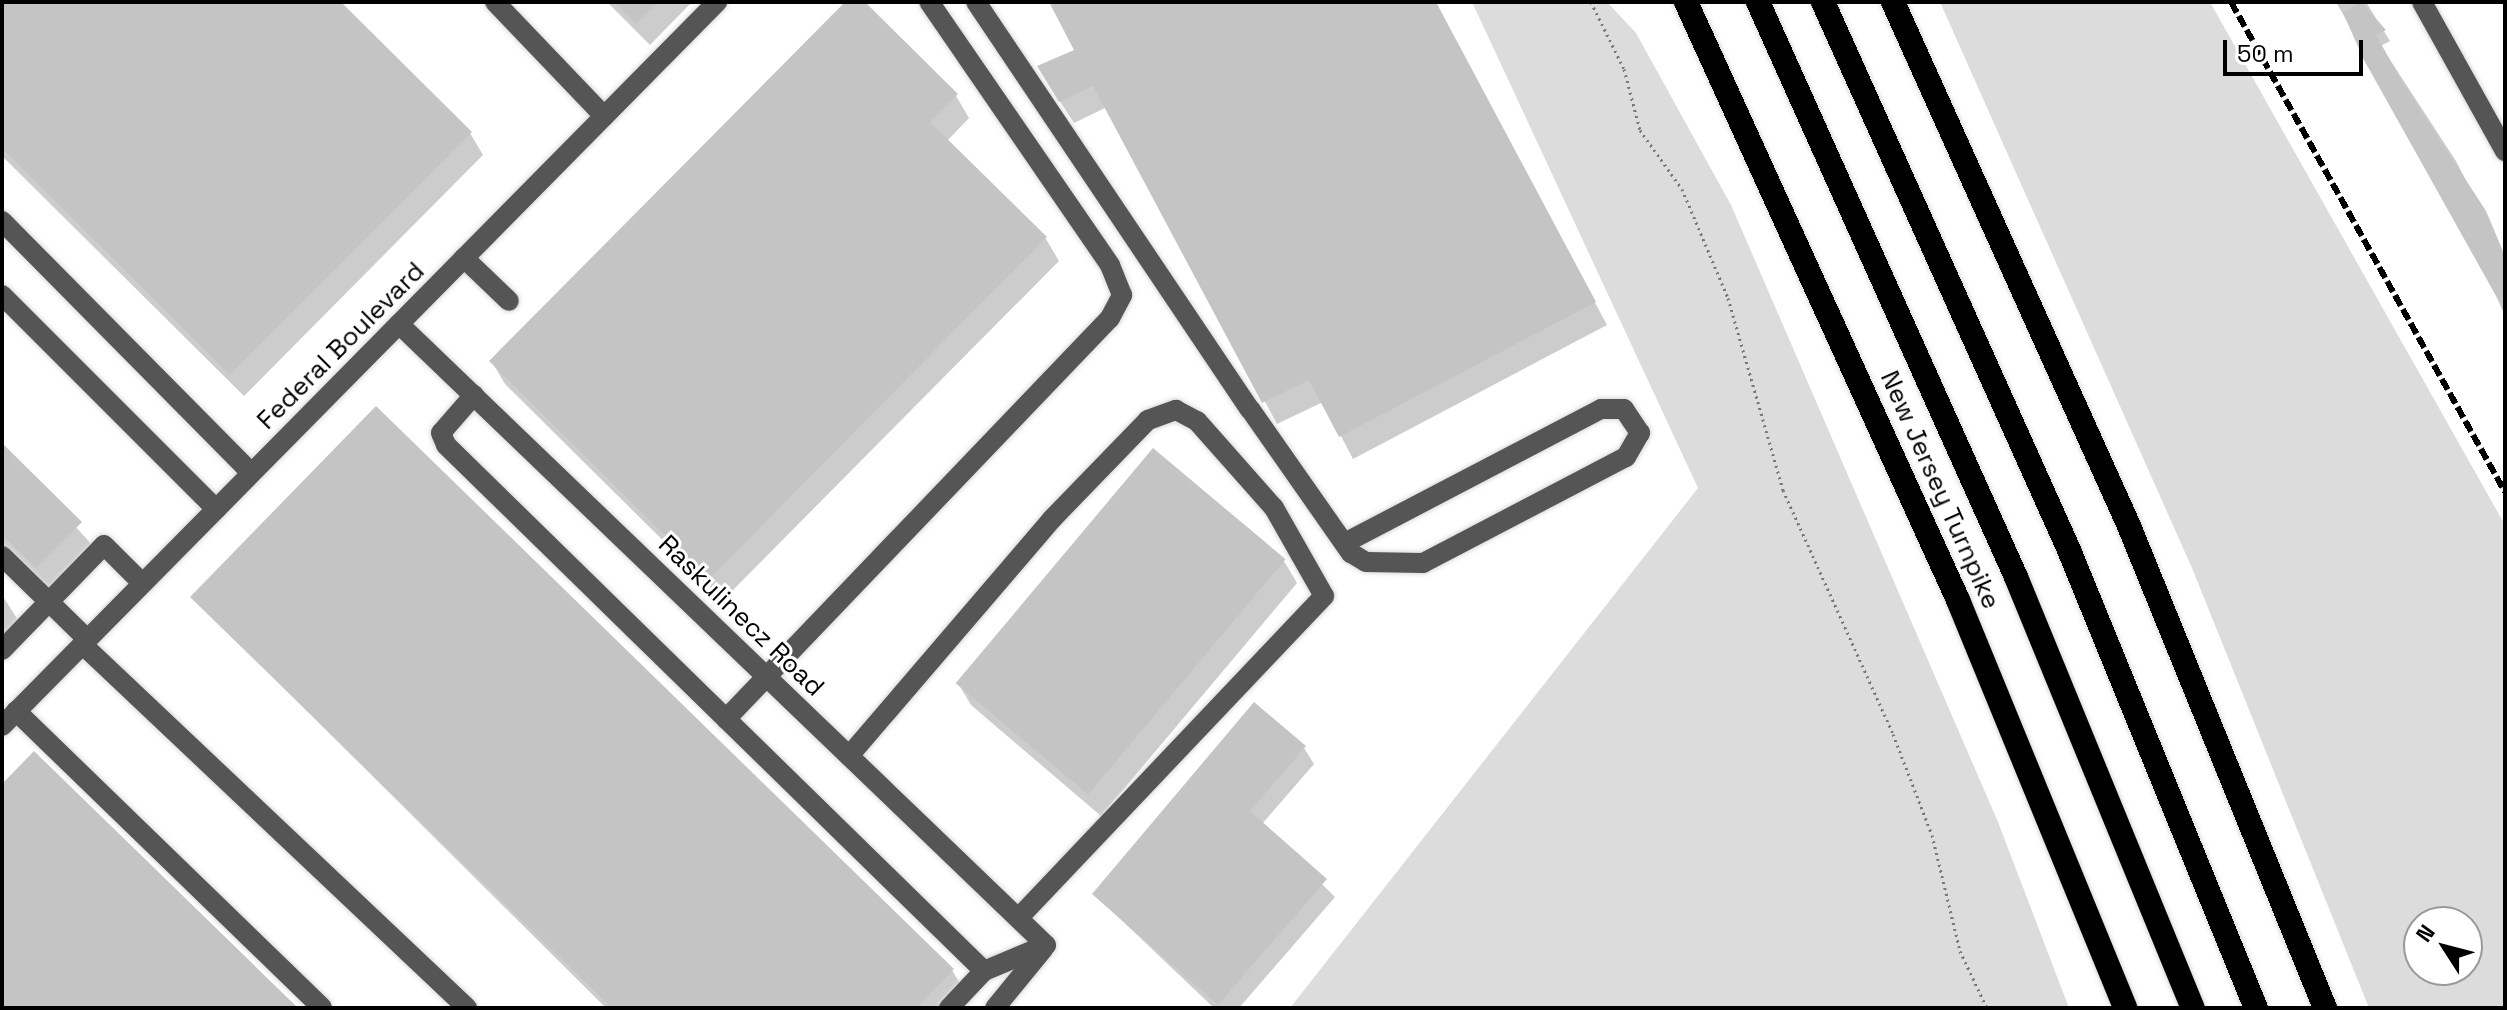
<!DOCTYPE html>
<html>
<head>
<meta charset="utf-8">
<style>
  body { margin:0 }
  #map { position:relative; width:2507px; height:1010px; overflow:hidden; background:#fff; font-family:"Space Grotesk",sans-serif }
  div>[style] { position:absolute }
  .green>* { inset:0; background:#dcdcdc }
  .shadow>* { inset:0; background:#0003 }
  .building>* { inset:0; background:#c4c4c4; transform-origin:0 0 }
  .path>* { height:3px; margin-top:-1.5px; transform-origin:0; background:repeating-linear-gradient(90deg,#777 0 2px,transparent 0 6px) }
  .roads { filter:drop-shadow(0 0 2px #dbdbdb) drop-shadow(0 0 2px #dbdbdb) }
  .minor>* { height:20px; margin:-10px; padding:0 10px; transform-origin:10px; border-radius:10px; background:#555 }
  .highway>* { height:24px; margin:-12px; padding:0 12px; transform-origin:12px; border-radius:12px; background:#000 }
  .rail>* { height:6px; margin-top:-3px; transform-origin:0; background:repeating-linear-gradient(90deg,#000 0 12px,transparent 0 16px) }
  span { translate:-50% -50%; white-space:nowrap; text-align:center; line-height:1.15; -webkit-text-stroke:6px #fff; paint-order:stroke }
  .street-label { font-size:26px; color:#000 }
  .frame { position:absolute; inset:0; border:4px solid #000; pointer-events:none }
  .north { position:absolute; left:2403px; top:906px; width:80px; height:80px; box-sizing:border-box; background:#fff; border:2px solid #999; border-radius:50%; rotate:306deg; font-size:22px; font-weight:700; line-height:32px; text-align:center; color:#000 }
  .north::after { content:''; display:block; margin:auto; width:28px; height:36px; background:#000; clip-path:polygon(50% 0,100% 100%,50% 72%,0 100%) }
  .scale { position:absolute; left:2223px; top:40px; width:140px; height:36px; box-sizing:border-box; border:4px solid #000; border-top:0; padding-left:10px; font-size:24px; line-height:28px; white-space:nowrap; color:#000; -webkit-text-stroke:6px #fff; paint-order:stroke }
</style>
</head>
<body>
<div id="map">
  <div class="green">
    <i style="clip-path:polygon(1472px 2px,1607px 2px,1636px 33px,1731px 205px,1998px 822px,2069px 1008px,1290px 1008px,1698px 488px)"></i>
    <i style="clip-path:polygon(evenodd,1940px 2px,2210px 2px,2505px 525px,2505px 1008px,2369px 1008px,2192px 568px,1940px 2px,2419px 922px,2467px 922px,2467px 970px,2419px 970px,2419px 922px)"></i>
  </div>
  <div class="shadow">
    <i style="clip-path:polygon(2px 2px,338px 2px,470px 133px,483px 155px,244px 396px,2px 156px)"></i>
    <i style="clip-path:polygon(607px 2px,692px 2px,650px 45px)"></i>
    <i style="clip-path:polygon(848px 2px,862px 2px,956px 96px,969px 118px,947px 141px,1046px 239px,1059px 261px,723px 600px,505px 384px,492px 362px)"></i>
    <i style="clip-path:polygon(1051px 2px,1434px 2px,1607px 325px,1353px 459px,1323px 402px,1277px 424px,1107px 107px,1074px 123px,1052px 89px,1077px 51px)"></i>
    <i style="clip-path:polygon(2336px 2px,2366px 2px,2390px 41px,2381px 46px,2456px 161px,2505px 257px,2505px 316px,2469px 234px)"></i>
    <i style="clip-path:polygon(2px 445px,93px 546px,50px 589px,2px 543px)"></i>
    <i style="clip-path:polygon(1284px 561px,1297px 583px,1101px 816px,971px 705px,958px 683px)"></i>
    <i style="clip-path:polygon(2px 595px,18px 620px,2px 636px)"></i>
    <i style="clip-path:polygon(192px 597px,952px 970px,962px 987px,941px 1008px,606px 1008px)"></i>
    <i style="clip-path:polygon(1304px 748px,1314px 764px,1262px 824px,1335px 897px,1239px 1008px,1214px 1008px,1094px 894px)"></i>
  </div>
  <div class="building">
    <i style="clip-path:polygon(2px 2px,341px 2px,472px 132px,230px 375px,2px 148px)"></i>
    <i style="clip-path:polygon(614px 2px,658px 2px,636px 24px)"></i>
    <i style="clip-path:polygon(845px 2px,865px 2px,958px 94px,930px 122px,1047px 237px,709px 579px,489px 361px)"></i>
    <i style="clip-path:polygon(1049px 2px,1436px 2px,1596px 302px,1339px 437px,1309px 380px,1262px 403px,1093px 86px,1059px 102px,1037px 66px,1074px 50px)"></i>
    <i style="clip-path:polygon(2361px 2px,2386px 30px,2376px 35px,2402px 81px,2486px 211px,2505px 256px,2505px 312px,2364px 60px,2343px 13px)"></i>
    <i style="clip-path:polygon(376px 406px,954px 969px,916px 1008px,612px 1008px,190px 597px)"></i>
    <i style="clip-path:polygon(2px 443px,82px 522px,36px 568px,2px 535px)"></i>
    <i style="left:1153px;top:448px;width:173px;height:307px;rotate:40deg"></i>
    <i style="clip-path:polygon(1254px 702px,1306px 746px,1250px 811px,1327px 879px,1218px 1005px,1092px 894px)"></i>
    <i style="clip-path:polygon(34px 751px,298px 1008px,2px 1008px,2px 784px)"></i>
  </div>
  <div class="path">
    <i style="left:1591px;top:2px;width:75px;rotate:63.8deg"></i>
    <i style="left:1624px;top:69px;width:63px;rotate:75.3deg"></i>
    <i style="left:1640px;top:130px;width:72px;rotate:54.6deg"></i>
    <i style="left:1682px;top:189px;width:118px;rotate:67.1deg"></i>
    <i style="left:1728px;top:298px;width:200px;rotate:74deg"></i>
    <i style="left:1783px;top:490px;width:268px;rotate:65.7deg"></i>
    <i style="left:1893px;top:734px;width:108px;rotate:68.9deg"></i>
    <i style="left:1932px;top:835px;width:119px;rotate:76.4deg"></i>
    <i style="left:1960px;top:951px;width:63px;rotate:64.7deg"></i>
  </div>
  <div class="roads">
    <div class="minor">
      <i style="left:495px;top:2px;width:158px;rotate:46.3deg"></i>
      <i style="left:976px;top:2px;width:491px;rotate:56.1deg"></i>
      <i style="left:1250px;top:409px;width:176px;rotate:55deg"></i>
      <i style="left:1351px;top:553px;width:17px;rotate:31deg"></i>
      <i style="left:1366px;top:562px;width:57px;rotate:1deg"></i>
      <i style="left:1423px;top:563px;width:229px;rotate:-27.6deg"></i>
      <i style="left:1626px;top:457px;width:28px;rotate:-60deg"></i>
      <i style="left:1640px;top:433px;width:29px;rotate:-124deg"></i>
      <i style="left:1624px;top:409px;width:23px;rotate:180deg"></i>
      <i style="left:1601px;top:409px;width:289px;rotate:152.4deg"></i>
      <i style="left:2422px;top:2px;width:171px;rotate:60.9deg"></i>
      <i style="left:2px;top:221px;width:354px;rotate:45.3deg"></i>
      <i style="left:464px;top:258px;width:62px;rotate:43.7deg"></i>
      <i style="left:2px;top:295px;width:303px;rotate:45deg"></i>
      <i style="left:399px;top:324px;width:897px;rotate:43.83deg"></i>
      <i style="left:474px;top:395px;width:50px;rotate:131deg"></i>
      <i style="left:441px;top:433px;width:13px;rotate:67deg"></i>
      <i style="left:446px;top:445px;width:752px;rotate:44.35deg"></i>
      <i style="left:2px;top:556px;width:119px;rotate:44.3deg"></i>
      <i style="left:82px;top:644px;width:530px;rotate:43.39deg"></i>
      <i style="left:2px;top:650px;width:146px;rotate:-45.8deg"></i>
      <i style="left:104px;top:545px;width:54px;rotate:45deg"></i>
      <i style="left:16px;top:711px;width:426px;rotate:44.1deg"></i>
      <i style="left:726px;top:719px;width:555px;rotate:-46.24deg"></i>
      <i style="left:1110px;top:318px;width:26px;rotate:-62deg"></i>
      <i style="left:1122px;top:295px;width:32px;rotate:-112deg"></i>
      <i style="left:1110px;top:265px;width:319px;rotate:-124.5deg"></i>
      <i style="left:2px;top:726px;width:1018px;rotate:-45.36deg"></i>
      <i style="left:849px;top:756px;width:312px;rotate:-49.4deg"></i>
      <i style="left:1052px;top:519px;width:138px;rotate:-45.9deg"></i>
      <i style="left:1148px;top:420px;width:30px;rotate:-20deg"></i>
      <i style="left:1176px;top:410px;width:24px;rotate:28deg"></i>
      <i style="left:1197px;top:421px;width:116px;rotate:48.5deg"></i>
      <i style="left:1274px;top:508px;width:101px;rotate:60.4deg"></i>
      <i style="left:1324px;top:596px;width:444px;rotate:133.5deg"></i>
      <i style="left:949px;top:1008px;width:51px;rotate:-46.6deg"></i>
      <i style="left:984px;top:971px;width:67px;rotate:-22.8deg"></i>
      <i style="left:995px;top:1008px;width:77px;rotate:-50.8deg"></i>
    </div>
    <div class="highway">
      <i style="left:1686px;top:2px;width:657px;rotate:65.54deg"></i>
      <i style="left:1958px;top:600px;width:441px;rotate:67.7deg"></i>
      <i style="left:1758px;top:2px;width:630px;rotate:65.83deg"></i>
      <i style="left:2016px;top:577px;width:466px;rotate:67.7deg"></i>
      <i style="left:1823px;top:2px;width:601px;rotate:65.82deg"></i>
      <i style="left:2069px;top:550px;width:495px;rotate:67.8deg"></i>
      <i style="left:1893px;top:2px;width:575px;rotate:65.75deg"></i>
      <i style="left:2129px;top:526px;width:520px;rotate:67.87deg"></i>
    </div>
  </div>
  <div class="rail">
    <i style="left:2231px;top:2px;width:561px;rotate:60.79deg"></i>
  </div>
  <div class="street-label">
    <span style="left:341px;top:346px;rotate:-45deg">Federal Boulevard</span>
    <span style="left:1940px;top:490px;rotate:66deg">New Jersey Turnpike</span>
    <span style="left:741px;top:616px;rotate:44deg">Raskulinecz Road</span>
  </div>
  <div class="frame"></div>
  <div class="north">N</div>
  <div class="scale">50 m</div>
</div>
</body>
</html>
